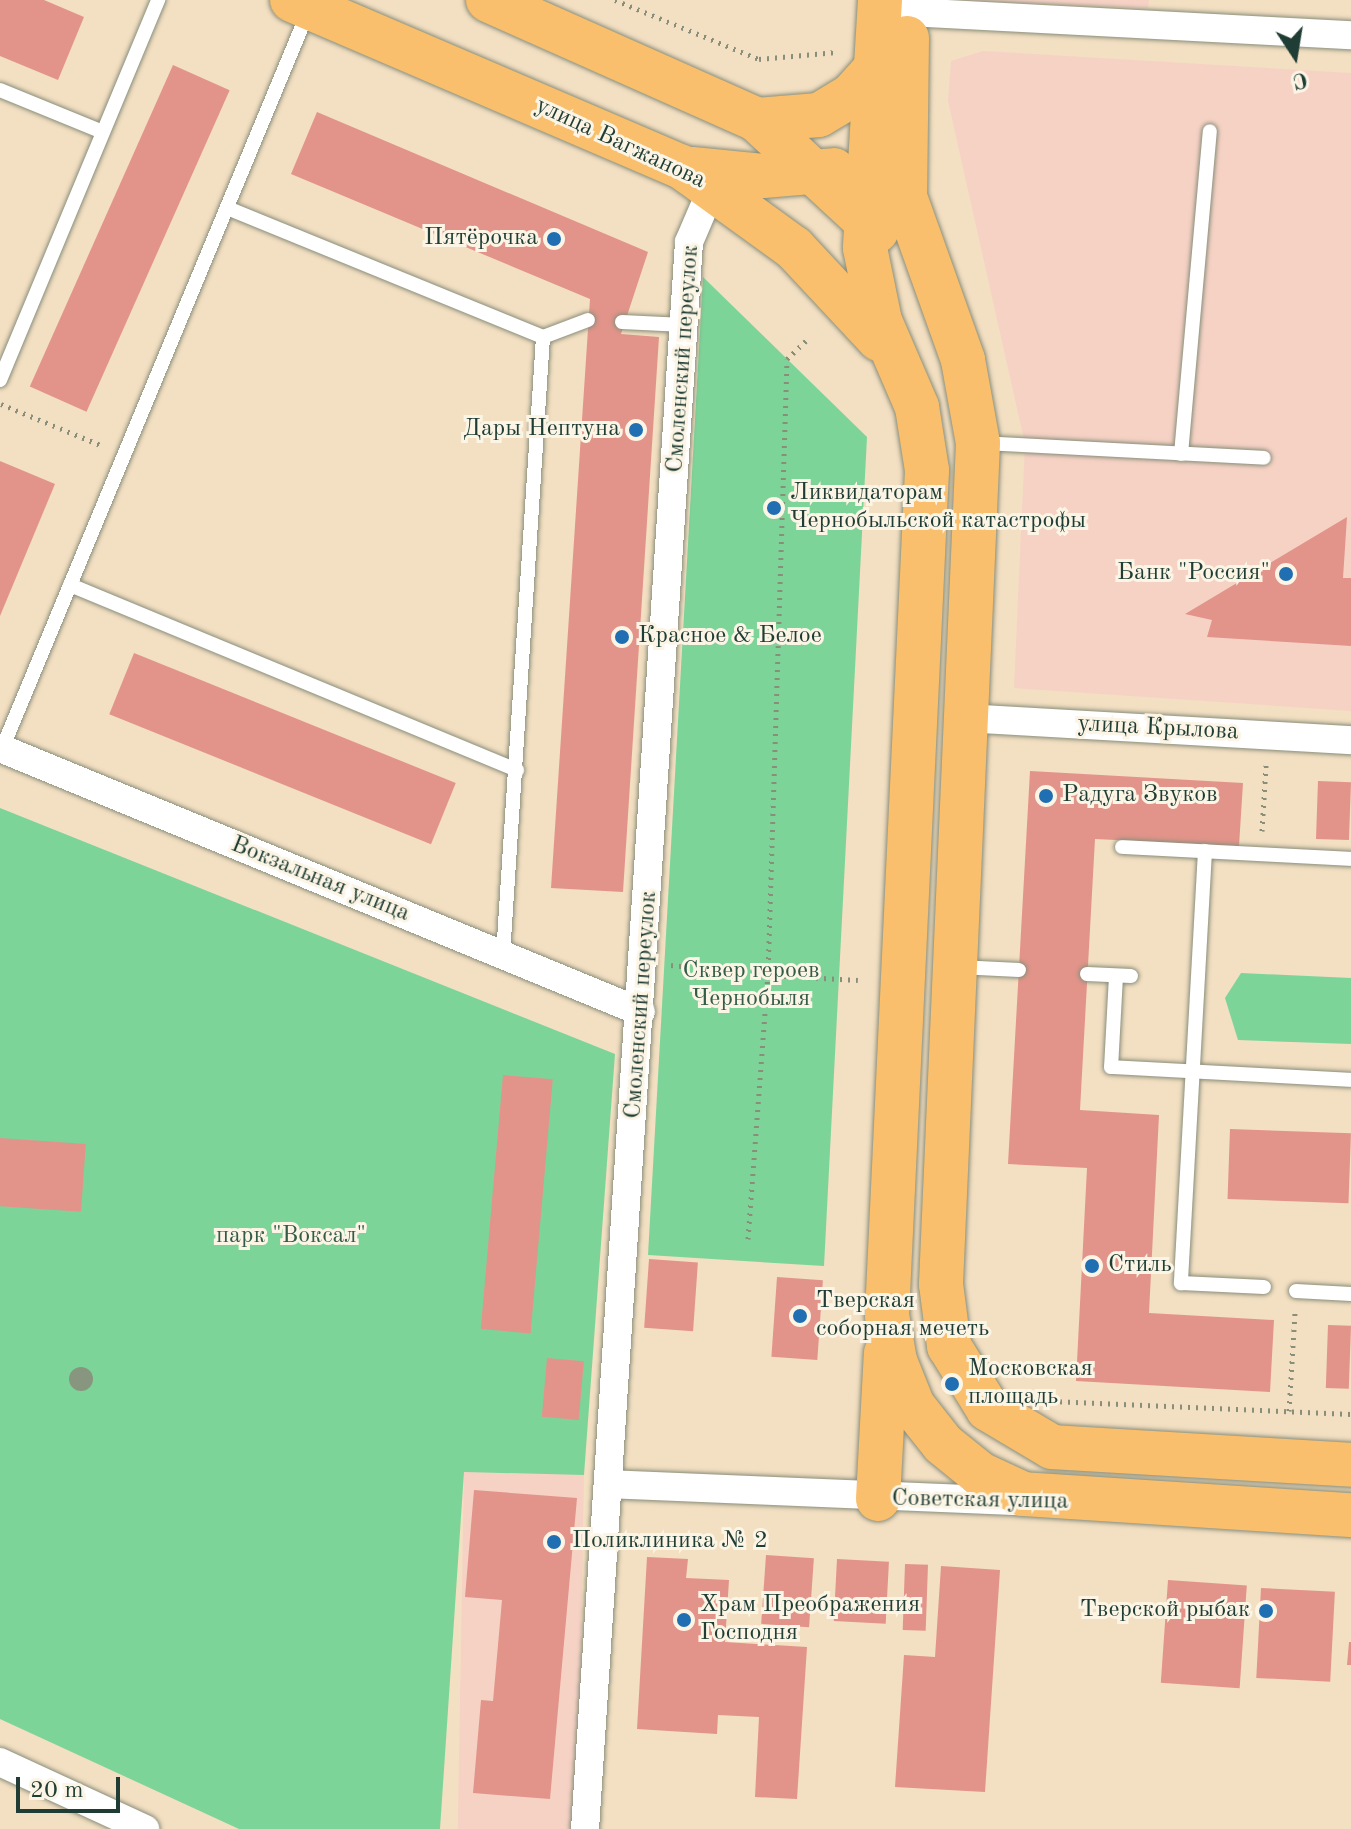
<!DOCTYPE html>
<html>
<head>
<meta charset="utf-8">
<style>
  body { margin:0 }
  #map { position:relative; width:1351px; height:1829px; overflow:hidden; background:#f3dfc2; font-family:"Old Standard TT",serif }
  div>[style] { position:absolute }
  .built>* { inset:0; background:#f6d2c5; transform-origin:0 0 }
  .green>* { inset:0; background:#7dd499 }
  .building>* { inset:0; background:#e2948a; transform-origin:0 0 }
  .path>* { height:5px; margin-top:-2.5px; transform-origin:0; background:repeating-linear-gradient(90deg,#898e7b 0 2px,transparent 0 8px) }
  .roads { filter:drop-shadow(0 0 2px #898e7b) drop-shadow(0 0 2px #898e7b) }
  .lane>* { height:14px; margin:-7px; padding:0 7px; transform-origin:7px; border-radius:7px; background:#fff }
  .street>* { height:28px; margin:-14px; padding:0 14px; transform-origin:14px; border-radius:14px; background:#fff }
  .primary>* { height:44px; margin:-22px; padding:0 22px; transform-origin:22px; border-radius:22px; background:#f9bf6c }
  .trees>* { width:24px; height:24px; margin:-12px; border-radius:50%; background:#89967f }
  .dots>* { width:22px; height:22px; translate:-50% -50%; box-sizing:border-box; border:4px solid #fcf5e5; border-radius:50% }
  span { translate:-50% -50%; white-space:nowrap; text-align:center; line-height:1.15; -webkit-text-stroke:6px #fcf5e5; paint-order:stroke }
  .street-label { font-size:24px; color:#1f3d34 }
  .poi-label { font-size:24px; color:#1f3d34 }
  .right { translate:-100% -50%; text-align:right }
  .left { translate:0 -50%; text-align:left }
  .park-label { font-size:24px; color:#325b48 }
  .north { position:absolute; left:1255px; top:16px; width:80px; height:80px; -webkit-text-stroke:6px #fcf5e5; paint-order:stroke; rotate:168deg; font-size:22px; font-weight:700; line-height:32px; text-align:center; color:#1f3d34 }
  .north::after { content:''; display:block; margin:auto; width:28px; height:36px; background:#1f3d34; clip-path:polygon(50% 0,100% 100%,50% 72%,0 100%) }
  .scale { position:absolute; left:16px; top:1777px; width:104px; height:36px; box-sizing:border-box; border:4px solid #1f3d34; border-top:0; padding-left:10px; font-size:24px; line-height:28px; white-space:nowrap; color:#1f3d34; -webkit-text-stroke:6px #fcf5e5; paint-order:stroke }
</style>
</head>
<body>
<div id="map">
  <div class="built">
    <i style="clip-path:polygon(954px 0,1149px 0,1148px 8px)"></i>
    <i style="clip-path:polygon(983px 51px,1351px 73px,1351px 711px,1014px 688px,1025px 444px,948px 101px,951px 61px)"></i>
    <i style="left:464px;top:1472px;width:120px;height:358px;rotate:1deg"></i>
  </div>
  <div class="green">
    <i style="clip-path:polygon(703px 277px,867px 437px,824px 1266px,648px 1255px)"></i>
    <i style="clip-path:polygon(0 808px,615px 1054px,584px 1475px,464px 1472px,440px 1829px,239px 1829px,0 1719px)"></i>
    <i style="clip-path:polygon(1241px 973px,1351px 978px,1351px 1044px,1238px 1040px,1225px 998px)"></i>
  </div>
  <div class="building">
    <i style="clip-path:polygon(0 0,44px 0,84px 17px,58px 80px,0 56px)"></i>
    <i style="left:173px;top:65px;width:62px;height:352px;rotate:24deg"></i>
    <i style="clip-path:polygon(317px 112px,648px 252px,621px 334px,659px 337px,623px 892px,551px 888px,590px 299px,291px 174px)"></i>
    <i style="clip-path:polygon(0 461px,55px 484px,0 616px)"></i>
    <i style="clip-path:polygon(1347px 517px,1343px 578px,1351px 578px,1351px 646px,1207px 637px,1212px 620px,1185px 614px)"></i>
    <i style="left:134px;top:653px;width:347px;height:66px;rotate:22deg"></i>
    <i style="clip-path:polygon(1030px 771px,1243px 783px,1239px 846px,1095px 839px,1080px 1110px,1159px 1115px,1149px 1313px,1274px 1320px,1270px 1392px,1076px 1381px,1087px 1168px,1008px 1164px)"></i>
    <i style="left:1318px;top:781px;width:33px;height:58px;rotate:2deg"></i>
    <i style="left:503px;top:1075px;width:50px;height:255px;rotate:5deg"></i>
    <i style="left:1230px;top:1129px;width:121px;height:70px;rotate:2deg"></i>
    <i style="left:0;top:1138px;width:86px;height:68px;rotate:4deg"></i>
    <i style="left:649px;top:1259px;width:49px;height:69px;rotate:4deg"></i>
    <i style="left:777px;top:1277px;width:46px;height:80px;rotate:4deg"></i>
    <i style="left:1328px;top:1325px;width:23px;height:63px;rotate:2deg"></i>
    <i style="left:547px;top:1358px;width:37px;height:59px;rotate:5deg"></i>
    <i style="clip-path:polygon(474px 1490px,577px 1498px,550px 1799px,473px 1793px,481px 1700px,493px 1701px,502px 1600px,465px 1597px)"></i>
    <i style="left:766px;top:1555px;width:48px;height:69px;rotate:4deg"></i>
    <i style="clip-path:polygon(647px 1557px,688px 1559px,686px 1578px,729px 1580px,725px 1642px,807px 1647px,797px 1799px,755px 1797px,759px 1717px,718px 1715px,717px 1734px,637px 1729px)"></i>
    <i style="left:837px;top:1559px;width:52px;height:62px;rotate:3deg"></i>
    <i style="left:905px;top:1564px;width:23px;height:66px;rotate:2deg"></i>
    <i style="clip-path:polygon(941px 1566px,1000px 1570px,985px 1792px,895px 1787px,904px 1655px,935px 1657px)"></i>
    <i style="left:1168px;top:1580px;width:79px;height:103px;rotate:4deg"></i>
    <i style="left:1261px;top:1588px;width:74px;height:90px;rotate:3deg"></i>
    <i style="clip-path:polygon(1349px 1642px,1351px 1642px,1351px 1665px,1347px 1665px)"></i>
  </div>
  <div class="path">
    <i style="left:615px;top:0;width:156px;rotate:22.3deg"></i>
    <i style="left:759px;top:59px;width:78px;rotate:-5.1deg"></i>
    <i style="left:1px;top:404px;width:110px;rotate:22.4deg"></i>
    <i style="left:1262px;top:831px;width:66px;rotate:-86.5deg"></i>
    <i style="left:671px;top:965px;width:98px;rotate:5.9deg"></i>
    <i style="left:768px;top:975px;width:616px;rotate:-88.23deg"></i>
    <i style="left:787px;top:359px;width:29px;rotate:-44deg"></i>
    <i style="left:748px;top:1239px;width:265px;rotate:-85.7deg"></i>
    <i style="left:768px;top:975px;width:90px;rotate:3.2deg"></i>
    <i style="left:1052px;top:1401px;width:299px;rotate:2.5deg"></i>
    <i style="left:1289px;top:1411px;width:99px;rotate:-86.5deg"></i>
  </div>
  <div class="roads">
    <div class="lane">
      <i style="left:0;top:90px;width:111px;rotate:22.2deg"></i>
      <i style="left:227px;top:208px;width:341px;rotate:22.2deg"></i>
      <i style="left:543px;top:337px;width:619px;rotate:93.7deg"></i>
      <i style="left:622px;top:322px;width:62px;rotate:2.8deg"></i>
      <i style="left:543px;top:337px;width:48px;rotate:-20.7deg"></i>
      <i style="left:0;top:380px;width:412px;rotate:-67.4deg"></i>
      <i style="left:982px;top:443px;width:282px;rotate:3deg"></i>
      <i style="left:1181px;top:454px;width:324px;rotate:-84.9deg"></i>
      <i style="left:70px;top:585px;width:484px;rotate:22.5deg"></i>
      <i style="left:2px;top:749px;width:798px;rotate:-67.45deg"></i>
      <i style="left:1122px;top:847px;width:229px;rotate:3deg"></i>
      <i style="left:1205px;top:851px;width:433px;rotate:93.2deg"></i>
      <i style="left:1181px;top:1283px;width:83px;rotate:2.8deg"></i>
      <i style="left:958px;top:967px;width:61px;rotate:2.8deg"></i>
      <i style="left:1087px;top:974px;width:44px;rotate:2.6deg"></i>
      <i style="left:1116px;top:976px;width:91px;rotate:93.1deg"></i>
      <i style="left:1111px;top:1067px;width:240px;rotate:3.1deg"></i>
      <i style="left:1296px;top:1291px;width:55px;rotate:3.1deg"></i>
    </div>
    <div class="street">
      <i style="left:908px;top:12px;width:444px;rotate:3deg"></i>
      <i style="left:965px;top:718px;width:387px;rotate:3.3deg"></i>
      <i style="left:0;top:748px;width:693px;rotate:22.38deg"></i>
      <i style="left:608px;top:1484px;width:422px;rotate:2.4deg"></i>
      <i style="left:0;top:1762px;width:160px;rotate:24.8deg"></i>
      <i style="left:585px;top:1829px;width:1590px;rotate:-86.25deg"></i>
      <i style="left:689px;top:242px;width:61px;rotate:-66.8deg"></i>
    </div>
    <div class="primary">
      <i style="left:292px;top:0;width:424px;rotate:23.2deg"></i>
      <i style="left:682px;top:167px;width:138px;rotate:35.9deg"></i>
      <i style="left:794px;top:248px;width:125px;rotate:47deg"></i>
      <i style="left:488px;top:0;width:295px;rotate:24deg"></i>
      <i style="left:757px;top:120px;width:163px;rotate:42.8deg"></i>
      <i style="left:880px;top:0;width:248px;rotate:93.5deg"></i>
      <i style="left:865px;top:248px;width:75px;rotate:78.4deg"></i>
      <i style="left:880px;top:321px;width:94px;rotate:66.7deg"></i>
      <i style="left:917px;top:407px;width:64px;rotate:81deg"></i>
      <i style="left:927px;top:470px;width:846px;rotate:92.71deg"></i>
      <i style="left:887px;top:1315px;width:47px;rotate:80.1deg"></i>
      <i style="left:895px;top:1361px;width:48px;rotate:68.2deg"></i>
      <i style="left:913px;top:1406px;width:48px;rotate:51.7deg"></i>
      <i style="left:943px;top:1444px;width:48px;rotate:39deg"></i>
      <i style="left:980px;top:1474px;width:47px;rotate:24.9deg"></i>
      <i style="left:1023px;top:1494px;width:329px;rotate:3.7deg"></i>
      <i style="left:907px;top:38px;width:159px;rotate:90.7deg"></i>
      <i style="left:905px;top:197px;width:173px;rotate:70.4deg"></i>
      <i style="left:963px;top:360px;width:84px;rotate:79.8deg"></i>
      <i style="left:978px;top:443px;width:842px;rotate:92.52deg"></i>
      <i style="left:941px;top:1284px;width:63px;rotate:82.6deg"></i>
      <i style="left:949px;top:1346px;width:74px;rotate:58.2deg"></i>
      <i style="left:988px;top:1409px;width:74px;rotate:30.7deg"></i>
      <i style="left:1052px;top:1447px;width:300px;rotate:3.4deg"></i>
      <i style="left:757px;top:120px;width:62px;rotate:-4.6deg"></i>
      <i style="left:819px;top:115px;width:37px;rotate:-31deg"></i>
      <i style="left:851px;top:96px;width:38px;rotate:-48deg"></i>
      <i style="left:692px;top:169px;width:71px;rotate:5.6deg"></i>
      <i style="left:763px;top:176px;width:71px;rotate:-4.8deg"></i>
      <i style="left:878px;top:1499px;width:146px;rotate:-86.9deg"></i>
    </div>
  </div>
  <div class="trees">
    <i style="left:81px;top:1379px"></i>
  </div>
  <div class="dots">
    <i style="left:554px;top:239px;background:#1f6fb2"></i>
    <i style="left:636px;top:430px;background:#1f6fb2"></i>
    <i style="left:774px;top:508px;background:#1f6fb2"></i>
    <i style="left:1286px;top:574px;background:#1f6fb2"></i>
    <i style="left:622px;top:637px;background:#1f6fb2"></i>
    <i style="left:1046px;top:796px;background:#1f6fb2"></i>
    <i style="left:1092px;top:1266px;background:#1f6fb2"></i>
    <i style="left:800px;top:1316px;background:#1f6fb2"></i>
    <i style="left:952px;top:1384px;background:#1f6fb2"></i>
    <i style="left:554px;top:1542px;background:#1f6fb2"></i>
    <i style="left:1266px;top:1611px;background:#1f6fb2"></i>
    <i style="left:684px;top:1620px;background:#1f6fb2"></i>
  </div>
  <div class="street-label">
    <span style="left:620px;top:144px;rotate:25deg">улица Вагжанова</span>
    <span style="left:684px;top:359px;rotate:-86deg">Смоленский переулок</span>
    <span style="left:1158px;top:729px;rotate:3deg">улица Крылова</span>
    <span style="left:320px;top:880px;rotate:22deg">Вокзальная улица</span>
    <span style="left:642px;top:1005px;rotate:-86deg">Смоленский переулок</span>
    <span style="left:980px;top:1501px;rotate:1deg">Советская улица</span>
  </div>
  <div class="poi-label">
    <span class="right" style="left:538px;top:239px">Пятёрочка</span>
    <span class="right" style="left:620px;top:430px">Дары Нептуна</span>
    <span class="left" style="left:790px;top:508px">Ликвидаторам<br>Чернобыльской катастрофы</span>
    <span class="right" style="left:1270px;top:574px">Банк "Россия"</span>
    <span class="left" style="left:638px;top:637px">Красное &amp; Белое</span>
    <span class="left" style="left:1062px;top:796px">Радуга Звуков</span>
    <span class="left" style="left:1108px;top:1266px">Стиль</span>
    <span class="left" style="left:816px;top:1316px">Тверская<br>соборная мечеть</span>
    <span class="left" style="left:968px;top:1384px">Московская<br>площадь</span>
    <span class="left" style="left:572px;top:1542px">Поликлиника № 2</span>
    <span class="left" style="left:700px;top:1620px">Храм Преображения<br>Господня</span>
    <span class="right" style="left:1250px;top:1611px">Тверской рыбак</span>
  </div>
  <div class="park-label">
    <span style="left:751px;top:986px">Сквер героев<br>Чернобыля</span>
    <span style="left:291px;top:1237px">парк "Воксал"</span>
  </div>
  <div class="north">С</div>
  <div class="scale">20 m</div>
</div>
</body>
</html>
